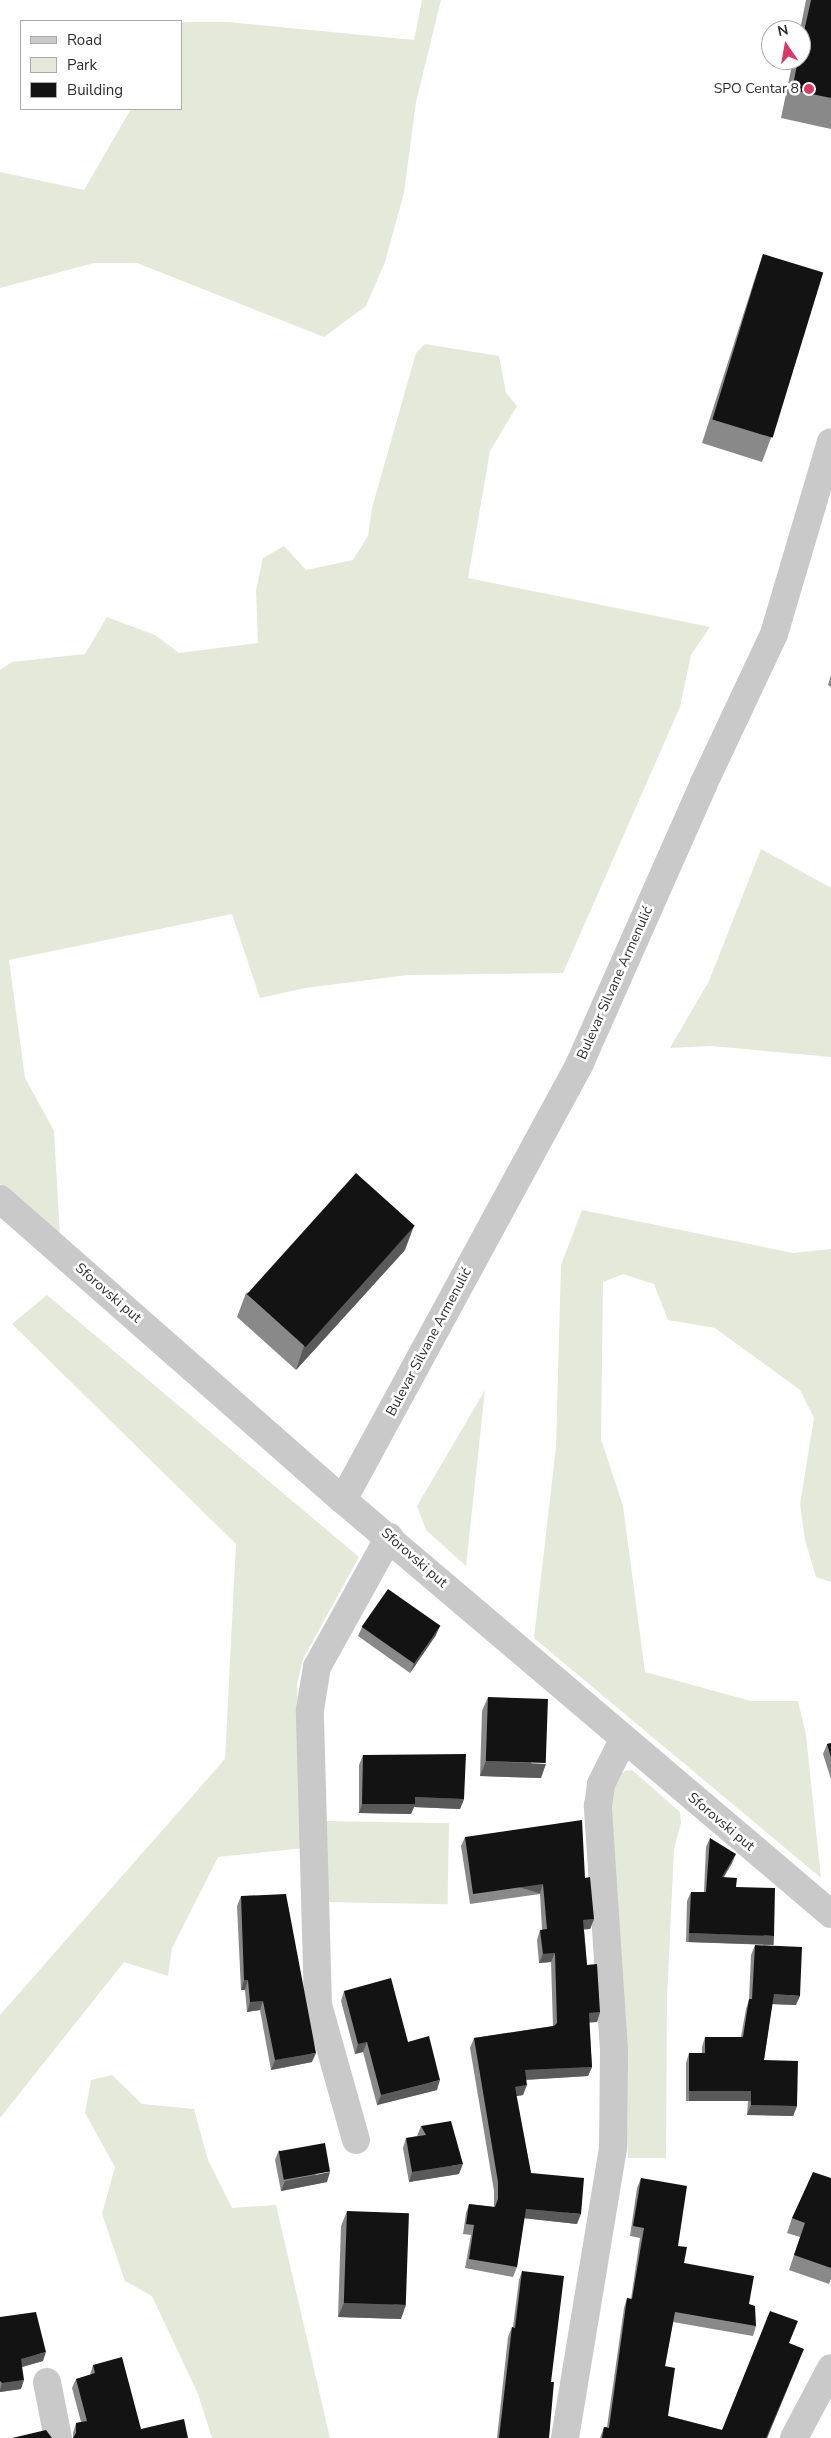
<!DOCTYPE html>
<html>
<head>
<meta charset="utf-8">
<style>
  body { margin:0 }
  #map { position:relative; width:831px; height:2438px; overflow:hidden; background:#fff; font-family:"Nunito Sans",sans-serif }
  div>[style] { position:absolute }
  .green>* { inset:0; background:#e5e9da; transform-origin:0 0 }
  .minor>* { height:28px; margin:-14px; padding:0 14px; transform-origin:14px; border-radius:14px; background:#c9c9c9 }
  .wall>* { inset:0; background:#898989 }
  .shaded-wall>* { inset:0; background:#5a5a5a; transform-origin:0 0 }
  .building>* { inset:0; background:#131313; transform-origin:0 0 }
  .dots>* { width:14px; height:14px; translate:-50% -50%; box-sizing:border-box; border:2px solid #fff; border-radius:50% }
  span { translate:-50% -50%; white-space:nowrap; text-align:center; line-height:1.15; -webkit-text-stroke:5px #fff; paint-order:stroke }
  .poi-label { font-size:14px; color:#2c2c2c }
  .right { translate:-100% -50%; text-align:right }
  .street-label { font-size:14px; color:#2c2c2c }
  .legend { position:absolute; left:20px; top:20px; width:162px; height:90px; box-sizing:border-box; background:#fff; border:1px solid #ababab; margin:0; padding:6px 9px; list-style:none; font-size:15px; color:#2c2c2c }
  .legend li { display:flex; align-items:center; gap:10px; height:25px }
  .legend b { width:25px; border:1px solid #ababab }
  .north { position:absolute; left:761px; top:20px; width:50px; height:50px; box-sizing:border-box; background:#fff; border:1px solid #ababab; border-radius:50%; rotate:348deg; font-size:14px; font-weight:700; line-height:20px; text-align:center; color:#2c2c2c }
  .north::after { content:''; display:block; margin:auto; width:18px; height:22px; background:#d73a68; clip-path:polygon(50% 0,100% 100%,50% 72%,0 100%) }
</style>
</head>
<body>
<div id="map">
  <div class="green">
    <i style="clip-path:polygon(422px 0,441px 0,416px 102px,404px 193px,385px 262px,366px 306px,324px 337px,137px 263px,94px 263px,0 288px,0 172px,84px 190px,131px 109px,181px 109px,182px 22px,229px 22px,414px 40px)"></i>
    <i style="clip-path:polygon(425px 344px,499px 356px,506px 393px,517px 406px,490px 451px,468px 578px,710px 627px,691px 655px,680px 707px,563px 973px,408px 975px,305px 988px,260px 998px,232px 914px,9px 960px,25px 1078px,54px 1131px,60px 1236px,0 1184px,0 670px,12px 662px,85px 654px,107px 617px,155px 635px,179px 653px,258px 643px,256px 590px,263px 558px,284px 546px,306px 570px,353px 560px,368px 536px,372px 508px,416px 353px)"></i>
    <i style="clip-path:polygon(761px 849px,831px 888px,831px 1057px,711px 1046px,670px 1048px,709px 981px)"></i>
    <i style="clip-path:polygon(582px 1210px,793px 1253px,831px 1249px,831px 1582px,816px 1577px,805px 1540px,800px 1504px,814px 1418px,800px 1390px,715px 1328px,668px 1320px,654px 1284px,623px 1274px,603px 1282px,601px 1439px,623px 1506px,645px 1672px,751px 1701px,798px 1701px,806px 1735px,821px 1878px,534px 1638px,556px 1447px,561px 1265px)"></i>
    <i style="clip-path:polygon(47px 1295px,359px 1557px,303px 1659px,297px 1684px,305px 1848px,218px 1857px,172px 1948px,168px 1976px,124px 1962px,0 2118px,0 2015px,225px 1759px,236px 1544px,12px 1324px)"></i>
    <i style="clip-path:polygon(485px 1390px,466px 1566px,426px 1530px,417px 1506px)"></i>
    <i style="clip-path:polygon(632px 1770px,680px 1812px,681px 1823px,674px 1849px,667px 1998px,666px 2158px,628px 2158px,607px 1794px,614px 1781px,625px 1771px)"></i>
    <i style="left:325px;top:1821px;width:124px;height:81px;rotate:1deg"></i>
    <i style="clip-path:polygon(112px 2075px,142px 2104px,194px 2109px,208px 2160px,232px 2208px,276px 2205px,330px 2438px,212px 2438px,198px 2394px,152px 2296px,125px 2281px,102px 2214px,115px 2167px,85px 2113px,91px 2080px)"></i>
  </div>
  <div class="minor">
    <i style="left:0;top:1199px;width:456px;rotate:41.3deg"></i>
    <i style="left:343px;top:1500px;width:640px;rotate:40.31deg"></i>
    <i style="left:343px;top:1500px;width:497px;rotate:-61.5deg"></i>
    <i style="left:580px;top:1063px;width:304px;rotate:-66.1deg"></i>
    <i style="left:703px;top:785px;width:167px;rotate:-64.8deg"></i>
    <i style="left:774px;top:634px;width:200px;rotate:-73.5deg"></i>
    <i style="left:356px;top:2140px;width:140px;rotate:-105.7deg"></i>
    <i style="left:318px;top:2005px;width:295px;rotate:-91.6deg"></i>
    <i style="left:310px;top:1710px;width:44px;rotate:-80.8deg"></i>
    <i style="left:317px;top:1667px;width:149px;rotate:-61deg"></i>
    <i style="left:47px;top:2382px;width:57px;rotate:78.9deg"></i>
    <i style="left:565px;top:2438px;width:294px;rotate:-80.6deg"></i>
    <i style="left:613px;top:2148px;width:98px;rotate:-89.4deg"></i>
    <i style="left:614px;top:2050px;width:245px;rotate:-93.8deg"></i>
    <i style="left:598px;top:1806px;width:22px;rotate:-82deg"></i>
    <i style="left:601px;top:1784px;width:49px;rotate:-63.4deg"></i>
    <i style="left:794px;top:2438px;width:79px;rotate:-62.1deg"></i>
  </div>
  <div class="wall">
    <i style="clip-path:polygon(806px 0,831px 0,831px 129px,781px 118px,793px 60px,801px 60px,801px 30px,800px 30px)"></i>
    <i style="clip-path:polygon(763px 254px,771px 438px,762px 462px,702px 443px,755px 278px)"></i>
    <i style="clip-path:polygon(831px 675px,831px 687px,828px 685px)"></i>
    <i style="clip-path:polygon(405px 1250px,296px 1370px,237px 1317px,246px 1293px)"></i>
    <i style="clip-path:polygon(362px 1627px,436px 1635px,410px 1673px,358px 1636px)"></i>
    <i style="clip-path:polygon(488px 1697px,541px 1778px,480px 1776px,482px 1711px)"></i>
    <i style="clip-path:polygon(831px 1743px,831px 1779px,823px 1754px,827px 1744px)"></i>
    <i style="clip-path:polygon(363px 1755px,464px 1799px,460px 1809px,414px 1807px,411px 1814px,359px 1813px,359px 1765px)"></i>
    <i style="clip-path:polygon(465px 1837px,585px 1878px,594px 1919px,590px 1929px,584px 1929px,587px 1965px,600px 2012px,597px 2022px,589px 2022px,592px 2067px,588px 2076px,526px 2080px,523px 2095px,516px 2096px,531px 2173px,577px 2224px,524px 2218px,517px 2267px,513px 2277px,465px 2268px,471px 2235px,463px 2234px,466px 2213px,469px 2204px,494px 2207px,494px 2191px,470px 2048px,474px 2038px,553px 2026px,551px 1962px,539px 1963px,537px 1940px,540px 1930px,542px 1930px,540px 1894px,470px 1904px,461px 1846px)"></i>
    <i style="clip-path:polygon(710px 1838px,732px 1863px,724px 1877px,736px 1887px,770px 1945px,686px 1942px,687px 1901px,691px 1892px,704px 1892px,706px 1847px)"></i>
    <i style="clip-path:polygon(241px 1896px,312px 2062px,271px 2070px,260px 2010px,247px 2012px,245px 1990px,241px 1990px,237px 1906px)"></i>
    <i style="clip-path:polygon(755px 1945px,796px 2005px,772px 2004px,764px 2060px,797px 2106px,793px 2116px,747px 2115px,748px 2101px,686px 2101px,686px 2063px,689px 2053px,702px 2053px,702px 2047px,705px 2037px,741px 2037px,746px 2009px,749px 2000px,751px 1955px)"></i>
    <i style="clip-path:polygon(344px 1991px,408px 2042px,437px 2090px,377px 2105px,363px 2052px,355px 2054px,341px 2001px)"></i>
    <i style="clip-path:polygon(421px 2126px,459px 2174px,409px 2182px,403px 2148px,406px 2138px,417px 2136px)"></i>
    <i style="clip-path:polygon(279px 2150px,327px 2182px,281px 2191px,275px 2160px)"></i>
    <i style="clip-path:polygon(641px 2178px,678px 2246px,684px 2263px,749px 2304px,756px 2326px,753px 2336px,673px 2322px,665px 2366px,668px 2416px,722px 2430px,789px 2343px,800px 2358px,767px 2438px,600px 2438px,604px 2427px,607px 2427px,624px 2308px,627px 2298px,631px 2299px,640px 2238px,630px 2236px,637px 2188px)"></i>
    <i style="clip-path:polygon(831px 2178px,831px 2279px,829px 2284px,789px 2270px,800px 2237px,787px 2233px,792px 2218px)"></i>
    <i style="clip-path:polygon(347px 2211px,401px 2319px,338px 2317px,341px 2226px)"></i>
    <i style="clip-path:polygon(522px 2271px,551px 2382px,549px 2438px,497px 2438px,508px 2337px,512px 2327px,513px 2327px,519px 2280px)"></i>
    <i style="clip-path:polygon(0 2317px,43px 2361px,22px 2367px,21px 2389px,0 2392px)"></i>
    <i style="clip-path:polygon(93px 2365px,141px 2429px,188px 2438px,73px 2438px,73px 2433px,76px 2423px,81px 2422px,72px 2388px,76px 2379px,90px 2375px)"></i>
  </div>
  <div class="shaded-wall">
    <i style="clip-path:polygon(414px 1226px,405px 1250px,296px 1370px,304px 1346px)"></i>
    <i style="clip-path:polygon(440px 1626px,436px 1635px,410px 1673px,414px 1663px)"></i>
    <i style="clip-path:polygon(486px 1761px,546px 1764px,541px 1778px,480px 1776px)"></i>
    <i style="clip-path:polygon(415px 1797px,464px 1799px,460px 1809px,414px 1807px,411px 1814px,359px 1813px,362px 1804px)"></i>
    <i style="clip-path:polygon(736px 1854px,732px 1863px,718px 1886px,722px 1877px)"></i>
    <i style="left:543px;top:1884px;width:10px;height:71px;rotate:107deg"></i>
    <i style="clip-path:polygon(594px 1919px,590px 1929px,579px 1930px,583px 1920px)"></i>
    <i style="left:689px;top:1933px;width:85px;height:9px;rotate:2deg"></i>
    <i style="clip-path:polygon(555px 1953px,551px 1962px,539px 1963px,543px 1954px)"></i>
    <i style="clip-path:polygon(244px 1980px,248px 1980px,245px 1990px,241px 1990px)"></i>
    <i style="clip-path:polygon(774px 1994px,800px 1996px,796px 2005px,770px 2004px)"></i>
    <i style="clip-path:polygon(263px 2001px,260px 2010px,247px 2012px,250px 2002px)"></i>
    <i style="clip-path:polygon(600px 2012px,597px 2022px,585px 2023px,589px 2013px)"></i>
    <i style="clip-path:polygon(367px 2042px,363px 2052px,355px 2054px,358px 2044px)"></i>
    <i style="clip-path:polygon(316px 2053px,312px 2062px,271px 2070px,275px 2060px)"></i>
    <i style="clip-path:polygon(592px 2067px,588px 2076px,521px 2080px,525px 2070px)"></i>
    <i style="clip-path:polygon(440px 2080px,437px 2090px,377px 2105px,381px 2095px)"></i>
    <i style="clip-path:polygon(527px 2085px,523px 2095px,511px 2097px,515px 2087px)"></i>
    <i style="left:689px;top:2091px;width:62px;height:10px"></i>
    <i style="clip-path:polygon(751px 2105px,797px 2106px,793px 2116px,747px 2115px)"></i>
    <i style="clip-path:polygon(463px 2164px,459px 2174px,409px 2182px,412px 2172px)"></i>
    <i style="clip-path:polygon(330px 2172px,327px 2182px,281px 2191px,285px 2181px)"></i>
    <i style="clip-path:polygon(526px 2209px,581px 2214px,577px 2224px,522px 2218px)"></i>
    <i style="clip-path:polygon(344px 2303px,406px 2305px,401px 2319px,338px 2317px)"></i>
    <i style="clip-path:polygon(804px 2349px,767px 2438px,766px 2438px)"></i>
    <i style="clip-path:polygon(46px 2352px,43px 2361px,18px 2368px,21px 2359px)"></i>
    <i style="clip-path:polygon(24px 2380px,21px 2389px,0 2392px,0 2390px,2px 2383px)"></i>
  </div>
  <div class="building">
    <i style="clip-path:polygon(811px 0,831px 0,831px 98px,792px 90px,798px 60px,801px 60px,801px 45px)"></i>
    <i style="left:763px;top:254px;width:63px;height:173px;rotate:17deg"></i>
    <i style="left:356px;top:1173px;width:79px;height:163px;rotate:42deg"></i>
    <i style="left:388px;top:1589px;width:64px;height:46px;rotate:35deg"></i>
    <i style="left:488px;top:1697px;width:60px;height:64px;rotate:2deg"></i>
    <i style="clip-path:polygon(831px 1743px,831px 1757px,827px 1744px)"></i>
    <i style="clip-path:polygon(466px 1754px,464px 1799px,415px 1797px,415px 1804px,362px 1804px,363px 1755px)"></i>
    <i style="clip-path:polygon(582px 1820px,585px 1878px,590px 1877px,594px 1919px,583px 1920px,587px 1965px,597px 1964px,600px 2012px,589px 2013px,592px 2067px,525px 2070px,527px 2085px,515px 2087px,531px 2173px,584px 2178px,581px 2214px,526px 2209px,517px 2267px,469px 2259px,474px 2225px,466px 2224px,469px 2204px,495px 2207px,498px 2199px,498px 2182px,474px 2038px,554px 2026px,557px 2023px,555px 1953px,543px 1954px,540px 1930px,547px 1929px,543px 1884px,473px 1894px,465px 1837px)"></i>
    <i style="clip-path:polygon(710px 1838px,736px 1854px,722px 1877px,737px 1878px,736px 1887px,775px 1888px,774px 1936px,689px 1933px,691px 1892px,706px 1892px)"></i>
    <i style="clip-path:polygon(286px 1894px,316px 2053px,275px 2060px,263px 2001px,250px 2002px,248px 1980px,244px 1980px,241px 1896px)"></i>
    <i style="clip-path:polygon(755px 1945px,802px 1947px,800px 1996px,774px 1994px,764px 2060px,798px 2061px,797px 2106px,751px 2105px,751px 2091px,689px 2091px,689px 2053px,705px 2053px,705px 2037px,743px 2037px,749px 1999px,752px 1999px)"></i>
    <i style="clip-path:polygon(391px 1978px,408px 2042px,429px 2036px,440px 2080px,381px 2095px,367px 2042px,358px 2044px,344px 1991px)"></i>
    <i style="clip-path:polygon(451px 2121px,463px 2164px,412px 2172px,406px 2138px,426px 2135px,421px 2126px)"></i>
    <i style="left:325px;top:2143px;width:29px;height:47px;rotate:80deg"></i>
    <i style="clip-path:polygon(813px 2172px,831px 2178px,831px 2268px,794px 2255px,805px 2223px,792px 2218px)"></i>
    <i style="clip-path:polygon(641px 2178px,687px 2186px,678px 2246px,687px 2247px,684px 2263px,754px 2276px,749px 2304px,755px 2306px,756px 2326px,675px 2312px,665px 2366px,675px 2368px,668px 2416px,722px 2430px,770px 2311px,798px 2321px,789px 2343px,804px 2349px,766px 2438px,602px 2438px,604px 2427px,609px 2428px,627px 2298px,632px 2299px,644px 2228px,633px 2226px)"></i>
    <i style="left:347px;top:2211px;width:62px;height:92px;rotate:2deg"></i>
    <i style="clip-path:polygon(522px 2271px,564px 2276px,551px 2382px,554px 2382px,549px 2438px,499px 2438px,512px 2327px,515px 2328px)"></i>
    <i style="clip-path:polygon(36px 2312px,46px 2352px,21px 2359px,24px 2380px,2px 2383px,0 2381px,0 2317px)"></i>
    <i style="clip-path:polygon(122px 2357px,141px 2429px,184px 2419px,188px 2438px,73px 2438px,76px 2433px,76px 2423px,87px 2421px,76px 2379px,95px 2373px,93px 2365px)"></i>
    <i style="clip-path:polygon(46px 2430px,52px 2438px,12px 2438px)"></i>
  </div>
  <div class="dots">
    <i style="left:809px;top:89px;background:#d73a68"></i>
  </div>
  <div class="poi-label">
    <span class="right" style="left:799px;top:89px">SPO Centar 8</span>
  </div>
  <div class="street-label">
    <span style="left:615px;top:983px;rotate:-66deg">Bulevar Silvane Armenulić</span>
    <span style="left:108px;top:1293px;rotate:41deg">Sforovski put</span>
    <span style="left:429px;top:1342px;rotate:-62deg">Bulevar Silvane Armenulić</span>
    <span style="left:414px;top:1558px;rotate:41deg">Sforovski put</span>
    <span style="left:721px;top:1822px;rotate:40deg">Sforovski put</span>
  </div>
  <ul class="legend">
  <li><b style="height:6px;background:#c9c9c9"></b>Road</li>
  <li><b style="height:14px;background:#e5e9da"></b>Park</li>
  <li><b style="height:14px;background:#131313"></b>Building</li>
  </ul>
  <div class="north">N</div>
</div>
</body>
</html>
